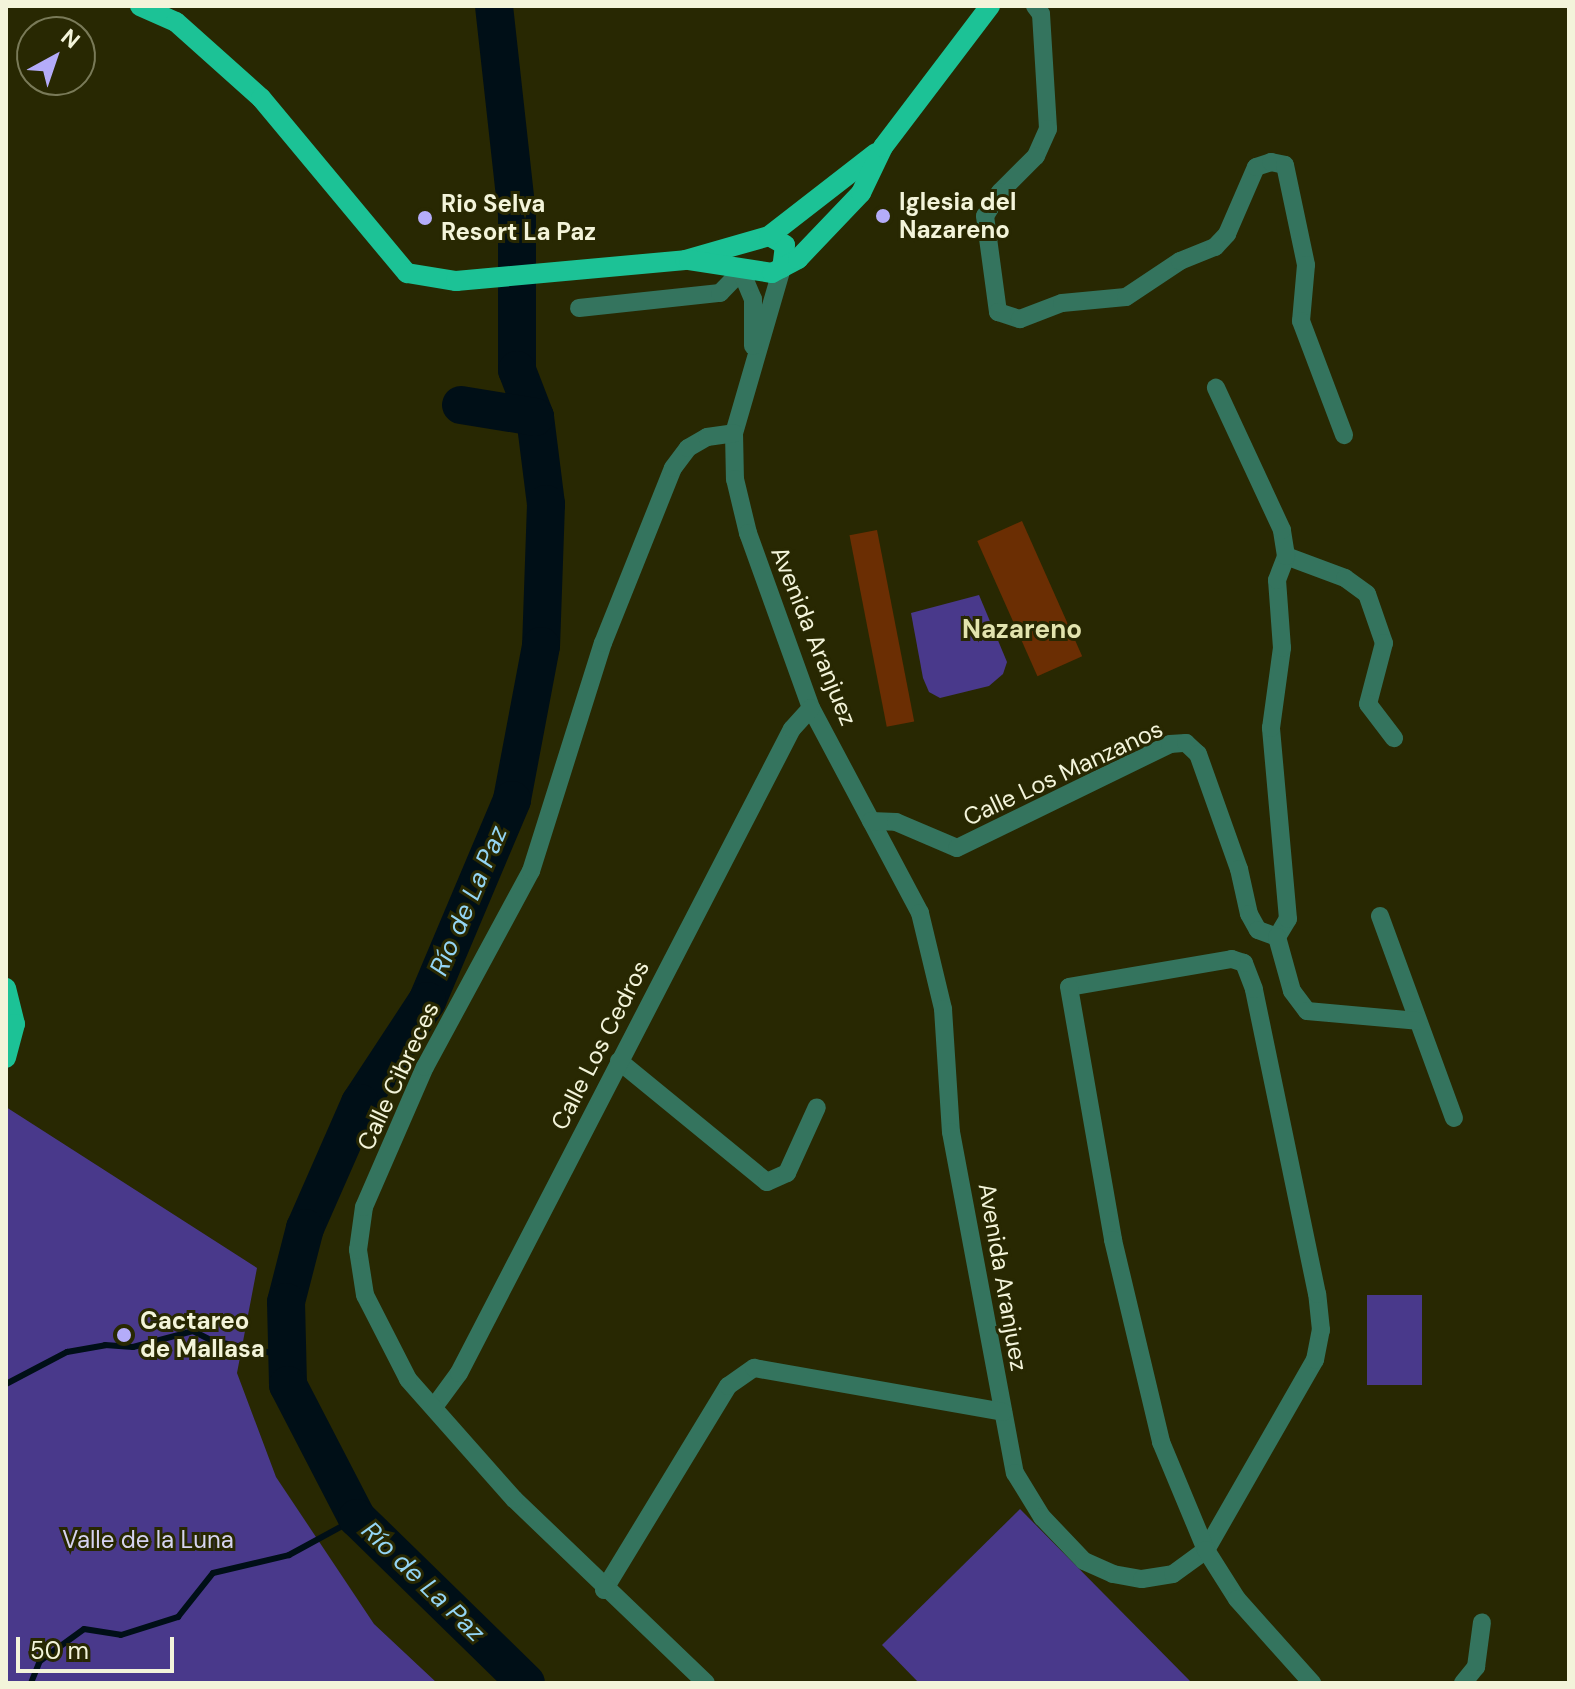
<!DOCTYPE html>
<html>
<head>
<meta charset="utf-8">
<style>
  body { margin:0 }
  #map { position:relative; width:1575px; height:1689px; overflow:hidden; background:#282802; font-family:"DM Sans",sans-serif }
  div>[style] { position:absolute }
  .green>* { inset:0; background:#49398b; transform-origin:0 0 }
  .stream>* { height:6px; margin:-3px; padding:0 3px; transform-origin:3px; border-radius:3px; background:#000f17 }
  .river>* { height:38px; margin:-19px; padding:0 19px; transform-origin:19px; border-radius:19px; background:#000f17 }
  .building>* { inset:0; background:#6b2e03; transform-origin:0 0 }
  .minor>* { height:18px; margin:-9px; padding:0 9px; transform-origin:9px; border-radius:9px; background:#34745e }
  .primary>* { height:20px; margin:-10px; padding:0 10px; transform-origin:10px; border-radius:10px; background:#1cc296 }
  .dots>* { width:22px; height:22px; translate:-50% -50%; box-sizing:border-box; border:4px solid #282802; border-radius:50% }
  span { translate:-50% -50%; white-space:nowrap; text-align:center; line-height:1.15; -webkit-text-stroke:6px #282802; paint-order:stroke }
  .poi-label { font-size:24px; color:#f3f4da; font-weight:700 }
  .left { translate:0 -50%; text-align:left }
  .street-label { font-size:24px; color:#f3f4da }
  .park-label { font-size:24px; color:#d5d3f0 }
  .neighbourhood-label { font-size:26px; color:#e2e3ae; font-weight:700 }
  .water-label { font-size:26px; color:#94d5f4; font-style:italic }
  .frame { position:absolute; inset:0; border:8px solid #f3f4da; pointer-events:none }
  .north { position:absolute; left:16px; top:16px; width:80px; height:80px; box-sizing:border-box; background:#282802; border:2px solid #797a58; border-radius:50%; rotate:40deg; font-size:22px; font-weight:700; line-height:32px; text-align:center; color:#f3f4da }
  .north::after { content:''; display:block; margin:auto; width:28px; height:36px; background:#b4acf9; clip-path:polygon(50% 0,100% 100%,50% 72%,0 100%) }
  .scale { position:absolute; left:16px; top:1637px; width:158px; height:36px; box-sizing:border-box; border:4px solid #f3f4da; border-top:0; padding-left:10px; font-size:24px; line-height:28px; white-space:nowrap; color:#f3f4da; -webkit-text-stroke:6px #282802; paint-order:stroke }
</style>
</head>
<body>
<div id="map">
  <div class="green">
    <i style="clip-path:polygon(979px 595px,1007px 662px,1003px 674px,989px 686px,940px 698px,929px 692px,923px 678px,911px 613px)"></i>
    <i style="clip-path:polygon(6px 1107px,257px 1268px,237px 1373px,276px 1477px,374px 1624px,437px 1683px,6px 1683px)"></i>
    <i style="left:1367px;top:1295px;width:55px;height:90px"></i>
    <i style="clip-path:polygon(1020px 1509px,1192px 1683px,919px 1683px,882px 1645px)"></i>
  </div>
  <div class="stream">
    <i style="left:6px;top:1384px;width:69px;rotate:-27.7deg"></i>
    <i style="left:67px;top:1352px;width:39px;rotate:-10deg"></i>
    <i style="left:105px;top:1345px;width:28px;rotate:4deg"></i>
    <i style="left:133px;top:1347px;width:62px;rotate:-14.9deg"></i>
    <i style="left:193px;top:1331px;width:22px;rotate:27deg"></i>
    <i style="left:213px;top:1341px;width:76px;rotate:11.5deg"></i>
    <i style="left:31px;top:1683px;width:24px;rotate:-68deg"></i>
    <i style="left:40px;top:1661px;width:54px;rotate:-36deg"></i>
    <i style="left:84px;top:1629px;width:37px;rotate:9deg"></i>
    <i style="left:121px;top:1635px;width:60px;rotate:-17.5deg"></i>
    <i style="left:178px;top:1617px;width:56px;rotate:-51.5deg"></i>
    <i style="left:213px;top:1573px;width:78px;rotate:-13.3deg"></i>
    <i style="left:289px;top:1555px;width:77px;rotate:-28.6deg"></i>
  </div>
  <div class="river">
    <i style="left:494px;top:6px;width:210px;rotate:83.7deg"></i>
    <i style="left:517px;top:215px;width:155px;rotate:90deg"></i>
    <i style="left:517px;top:370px;width:50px;rotate:69deg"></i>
    <i style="left:535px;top:417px;width:88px;rotate:82.8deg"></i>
    <i style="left:546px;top:504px;width:142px;rotate:92deg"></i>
    <i style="left:541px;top:646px;width:157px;rotate:100.7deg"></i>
    <i style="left:512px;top:800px;width:218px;rotate:112.9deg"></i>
    <i style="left:427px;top:1001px;width:122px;rotate:123.3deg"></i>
    <i style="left:360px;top:1103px;width:137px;rotate:113.7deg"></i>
    <i style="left:305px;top:1228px;width:76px;rotate:104.4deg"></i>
    <i style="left:286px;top:1302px;width:83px;rotate:88.6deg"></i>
    <i style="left:288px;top:1385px;width:150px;rotate:62.6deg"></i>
    <i style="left:357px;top:1518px;width:236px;rotate:44.3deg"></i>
    <i style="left:461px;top:405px;width:75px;rotate:9.2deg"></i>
  </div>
  <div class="building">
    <i style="left:1022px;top:521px;width:148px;height:49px;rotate:66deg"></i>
    <i style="left:877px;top:530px;width:195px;height:28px;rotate:79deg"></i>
  </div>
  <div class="minor">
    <i style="left:1035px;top:6px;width:10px;rotate:53deg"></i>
    <i style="left:1041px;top:14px;width:115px;rotate:86.5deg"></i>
    <i style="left:1048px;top:129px;width:30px;rotate:114deg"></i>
    <i style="left:1036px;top:156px;width:51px;rotate:135deg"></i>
    <i style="left:1000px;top:192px;width:28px;rotate:122deg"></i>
    <i style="left:985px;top:216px;width:97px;rotate:82.3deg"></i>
    <i style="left:998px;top:312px;width:23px;rotate:18deg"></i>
    <i style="left:1020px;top:319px;width:45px;rotate:-20.9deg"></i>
    <i style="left:1062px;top:303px;width:64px;rotate:-5.4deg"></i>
    <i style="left:1126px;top:297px;width:65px;rotate:-33.7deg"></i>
    <i style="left:1180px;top:261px;width:38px;rotate:-22deg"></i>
    <i style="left:1215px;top:247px;width:18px;rotate:-47deg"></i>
    <i style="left:1227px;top:234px;width:73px;rotate:-66.6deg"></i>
    <i style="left:1256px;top:167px;width:16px;rotate:-18deg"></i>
    <i style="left:1271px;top:162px;width:14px;rotate:12deg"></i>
    <i style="left:1285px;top:165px;width:102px;rotate:78.1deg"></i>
    <i style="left:1306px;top:265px;width:56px;rotate:95.1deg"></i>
    <i style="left:1301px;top:321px;width:122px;rotate:69.3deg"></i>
    <i style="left:782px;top:268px;width:172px;rotate:106.2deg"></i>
    <i style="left:734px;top:433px;width:46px;rotate:88.8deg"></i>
    <i style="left:735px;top:479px;width:56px;rotate:76.5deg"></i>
    <i style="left:748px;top:533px;width:186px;rotate:70.2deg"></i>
    <i style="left:811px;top:708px;width:232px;rotate:62deg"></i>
    <i style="left:920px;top:913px;width:99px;rotate:76.5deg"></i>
    <i style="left:943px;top:1009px;width:123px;rotate:86.3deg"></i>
    <i style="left:951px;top:1132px;width:347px;rotate:79.4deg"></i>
    <i style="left:1015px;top:1473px;width:52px;rotate:58.5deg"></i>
    <i style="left:1042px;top:1517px;width:61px;rotate:46.3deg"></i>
    <i style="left:1084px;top:1561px;width:32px;rotate:24deg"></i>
    <i style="left:1113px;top:1574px;width:29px;rotate:10deg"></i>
    <i style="left:1142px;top:1579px;width:31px;rotate:-9deg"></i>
    <i style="left:1173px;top:1574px;width:41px;rotate:-36deg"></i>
    <i style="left:1206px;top:1550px;width:219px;rotate:-60.2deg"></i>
    <i style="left:1315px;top:1360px;width:31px;rotate:-79deg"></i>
    <i style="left:1321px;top:1330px;width:36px;rotate:-96deg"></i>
    <i style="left:1317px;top:1294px;width:311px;rotate:-101.7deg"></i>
    <i style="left:1254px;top:989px;width:28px;rotate:-111deg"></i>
    <i style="left:1244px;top:963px;width:13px;rotate:-162deg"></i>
    <i style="left:1232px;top:959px;width:165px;rotate:170.3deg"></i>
    <i style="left:1069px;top:987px;width:257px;rotate:80.1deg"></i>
    <i style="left:1113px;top:1240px;width:208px;rotate:76.6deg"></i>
    <i style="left:1161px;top:1442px;width:117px;rotate:67.4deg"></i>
    <i style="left:1206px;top:1550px;width:58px;rotate:57.7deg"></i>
    <i style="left:1237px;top:1599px;width:113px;rotate:48.2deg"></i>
    <i style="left:579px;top:308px;width:142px;rotate:-6.1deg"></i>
    <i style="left:720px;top:293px;width:30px;rotate:-46deg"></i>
    <i style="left:741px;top:271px;width:30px;rotate:67deg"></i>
    <i style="left:753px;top:299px;width:47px;rotate:90deg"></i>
    <i style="left:1286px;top:556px;width:63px;rotate:20.4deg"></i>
    <i style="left:1345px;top:578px;width:27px;rotate:36deg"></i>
    <i style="left:1367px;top:594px;width:52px;rotate:70.9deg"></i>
    <i style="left:1384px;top:643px;width:63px;rotate:104.7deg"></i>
    <i style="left:1368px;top:704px;width:43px;rotate:52.6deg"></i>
    <i style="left:871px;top:821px;width:25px;rotate:2deg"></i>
    <i style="left:896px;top:822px;width:66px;rotate:23.1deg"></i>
    <i style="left:957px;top:848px;width:237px;rotate:-26deg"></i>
    <i style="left:1170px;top:744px;width:16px;rotate:-4deg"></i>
    <i style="left:1186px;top:743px;width:16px;rotate:43deg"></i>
    <i style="left:1198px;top:754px;width:122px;rotate:70.4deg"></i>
    <i style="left:1239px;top:869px;width:46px;rotate:77.5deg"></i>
    <i style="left:1249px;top:914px;width:18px;rotate:61deg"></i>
    <i style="left:1258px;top:930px;width:20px;rotate:20deg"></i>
    <i style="left:1277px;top:937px;width:21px;rotate:-59deg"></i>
    <i style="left:1288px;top:919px;width:192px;rotate:-95.1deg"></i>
    <i style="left:1271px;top:728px;width:81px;rotate:-82.2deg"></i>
    <i style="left:1282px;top:648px;width:68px;rotate:-94.2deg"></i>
    <i style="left:1277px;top:580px;width:26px;rotate:-69deg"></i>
    <i style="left:1286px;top:556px;width:26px;rotate:-99deg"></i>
    <i style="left:1282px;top:530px;width:157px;rotate:-114.9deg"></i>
    <i style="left:1380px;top:916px;width:215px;rotate:69.9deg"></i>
    <i style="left:1277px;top:937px;width:56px;rotate:74.5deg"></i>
    <i style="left:1292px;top:991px;width:25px;rotate:53deg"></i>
    <i style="left:1307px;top:1011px;width:111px;rotate:5.1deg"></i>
    <i style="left:619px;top:1061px;width:191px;rotate:39.3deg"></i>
    <i style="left:767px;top:1182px;width:22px;rotate:-24deg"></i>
    <i style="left:787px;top:1173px;width:72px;rotate:-65.6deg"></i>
    <i style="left:434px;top:1407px;width:42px;rotate:-53.7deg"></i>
    <i style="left:459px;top:1373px;width:725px;rotate:-62.66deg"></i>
    <i style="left:792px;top:729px;width:28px;rotate:-48deg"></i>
    <i style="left:604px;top:1590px;width:239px;rotate:-58.7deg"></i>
    <i style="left:728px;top:1386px;width:32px;rotate:-35deg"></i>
    <i style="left:754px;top:1368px;width:253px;rotate:10deg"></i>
    <i style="left:706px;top:1683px;width:266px;rotate:-136.2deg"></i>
    <i style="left:514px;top:1499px;width:160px;rotate:-131.5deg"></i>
    <i style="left:408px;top:1379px;width:94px;rotate:-117.1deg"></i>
    <i style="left:365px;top:1295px;width:46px;rotate:-98.8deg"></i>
    <i style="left:358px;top:1250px;width:43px;rotate:-82.1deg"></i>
    <i style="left:364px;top:1207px;width:153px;rotate:-66.5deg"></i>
    <i style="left:425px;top:1067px;width:223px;rotate:-61.6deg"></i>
    <i style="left:531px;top:871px;width:239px;rotate:-72.5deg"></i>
    <i style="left:603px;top:643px;width:188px;rotate:-68.2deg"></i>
    <i style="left:673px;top:468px;width:25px;rotate:-53deg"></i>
    <i style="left:688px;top:448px;width:22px;rotate:-30deg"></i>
    <i style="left:707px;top:437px;width:27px;rotate:-8deg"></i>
    <i style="left:1463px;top:1683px;width:21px;rotate:-51deg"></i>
    <i style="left:1476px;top:1667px;width:45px;rotate:-82.4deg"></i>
  </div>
  <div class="primary">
    <i style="left:140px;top:6px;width:39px;rotate:24deg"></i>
    <i style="left:176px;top:22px;width:114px;rotate:41.8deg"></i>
    <i style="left:261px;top:98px;width:228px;rotate:50.2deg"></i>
    <i style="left:407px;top:273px;width:50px;rotate:9.3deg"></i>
    <i style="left:456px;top:281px;width:230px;rotate:-5.2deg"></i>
    <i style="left:685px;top:260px;width:87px;rotate:-15.9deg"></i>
    <i style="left:769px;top:236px;width:18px;rotate:29deg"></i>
    <i style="left:785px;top:245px;width:23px;rotate:97deg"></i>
    <i style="left:769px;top:236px;width:135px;rotate:-37.8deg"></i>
    <i style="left:689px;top:260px;width:84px;rotate:8.9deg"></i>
    <i style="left:772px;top:273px;width:30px;rotate:-28deg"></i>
    <i style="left:798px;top:259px;width:91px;rotate:-46.3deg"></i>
    <i style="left:861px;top:193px;width:51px;rotate:-64.4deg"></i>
    <i style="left:883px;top:147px;width:177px;rotate:-52.8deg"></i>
    <i style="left:6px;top:988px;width:37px;rotate:76deg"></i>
    <i style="left:15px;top:1024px;width:35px;rotate:105deg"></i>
  </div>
  <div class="dots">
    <i style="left:883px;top:216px;background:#b4acf9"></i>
    <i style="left:425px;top:218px;background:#b4acf9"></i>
    <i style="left:124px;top:1335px;background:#b4acf9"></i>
  </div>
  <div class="poi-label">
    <span class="left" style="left:899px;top:216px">Iglesia del<br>Nazareno</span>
    <span class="left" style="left:441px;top:218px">Rio Selva<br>Resort La Paz</span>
    <span class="left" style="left:140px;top:1335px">Cactareo<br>de Mallasa</span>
  </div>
  <div class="street-label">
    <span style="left:814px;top:636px;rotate:68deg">Avenida Aranjuez</span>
    <span style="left:1063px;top:773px;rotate:-25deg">Calle Los Manzanos</span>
    <span style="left:600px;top:1045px;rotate:-63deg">Calle Los Cedros</span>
    <span style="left:398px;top:1076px;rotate:-65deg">Calle Cibreces</span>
    <span style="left:1003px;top:1277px;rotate:80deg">Avenida Aranjuez</span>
  </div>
  <div class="park-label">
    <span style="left:148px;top:1540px">Valle de la Luna</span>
  </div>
  <div class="neighbourhood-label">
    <span style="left:1022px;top:630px">Nazareno</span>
  </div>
  <div class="water-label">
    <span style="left:469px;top:901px;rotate:-67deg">Río de La Paz</span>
    <span style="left:423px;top:1582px;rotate:44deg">Río de La Paz</span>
  </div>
  <div class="frame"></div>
  <div class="north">N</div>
  <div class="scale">50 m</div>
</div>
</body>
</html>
